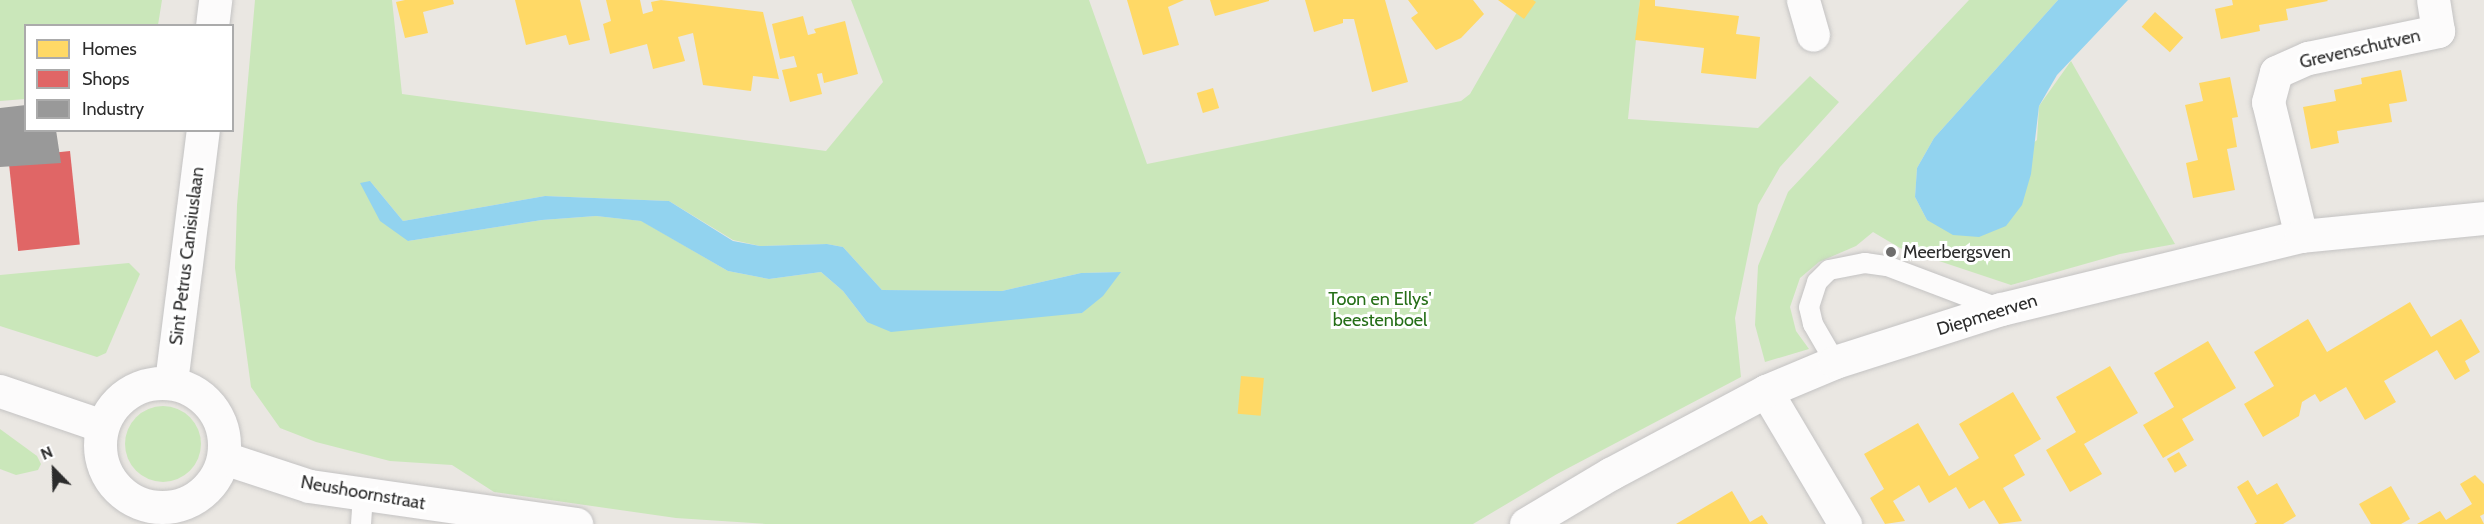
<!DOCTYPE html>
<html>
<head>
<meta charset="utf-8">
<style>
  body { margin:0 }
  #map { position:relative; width:2484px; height:524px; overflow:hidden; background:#eae7e2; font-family:Cabin,sans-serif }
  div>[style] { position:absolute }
  .green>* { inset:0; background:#cae7ba }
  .round { border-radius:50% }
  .water>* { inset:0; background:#92d3ef }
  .homes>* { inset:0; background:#ffd966; transform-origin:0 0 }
  .shops>* { inset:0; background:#e06666; transform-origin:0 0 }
  .industry>* { inset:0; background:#999 }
  .roads { filter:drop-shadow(0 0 2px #c4c3c3) drop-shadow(0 0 2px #c4c3c3) }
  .lane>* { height:20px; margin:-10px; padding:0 10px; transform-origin:10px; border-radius:10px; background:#fcfbfb }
  .street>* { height:33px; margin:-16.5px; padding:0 16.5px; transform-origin:16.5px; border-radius:16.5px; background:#fcfbfb }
  .secondary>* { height:33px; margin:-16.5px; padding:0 16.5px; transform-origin:16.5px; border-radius:16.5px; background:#fcfbfb }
  .secondary>.ring { margin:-16.5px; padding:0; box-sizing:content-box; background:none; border:33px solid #fcfbfb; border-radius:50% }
  .dots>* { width:16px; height:16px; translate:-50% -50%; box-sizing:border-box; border:3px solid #fff; border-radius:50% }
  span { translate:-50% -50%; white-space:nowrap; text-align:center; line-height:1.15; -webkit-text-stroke:6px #fff; paint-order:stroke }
  .street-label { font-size:18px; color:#2c2c2c }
  .poi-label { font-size:18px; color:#2c2c2c }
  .left { translate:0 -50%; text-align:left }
  .park-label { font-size:18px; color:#256e17 }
  .legend { position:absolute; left:24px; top:24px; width:210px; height:108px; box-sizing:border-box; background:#fff; border:2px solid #ababab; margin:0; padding:8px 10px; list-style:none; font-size:18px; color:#2c2c2c }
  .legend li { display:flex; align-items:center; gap:12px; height:30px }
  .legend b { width:30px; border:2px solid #ababab }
  .north { position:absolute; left:24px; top:440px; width:60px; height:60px; -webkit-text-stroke:4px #fff; paint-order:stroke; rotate:337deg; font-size:16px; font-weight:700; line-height:24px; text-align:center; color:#2c2c2c }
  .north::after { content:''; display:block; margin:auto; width:21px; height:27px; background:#2c2c2c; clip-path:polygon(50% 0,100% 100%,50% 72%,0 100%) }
</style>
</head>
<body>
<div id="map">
  <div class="green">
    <i style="clip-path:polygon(0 0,162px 0,158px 25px,26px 26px,25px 99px,0 101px)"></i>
    <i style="clip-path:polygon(evenodd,255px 0,392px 0,402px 94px,826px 151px,883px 82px,851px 0,1089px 0,1147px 164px,1461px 101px,1470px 94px,1524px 0,1640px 0,1628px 119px,1758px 128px,1810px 76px,1839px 102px,1780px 167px,1758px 205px,1735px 318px,1741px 377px,1557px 474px,1473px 524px,766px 524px,676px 518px,494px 492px,452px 465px,390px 461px,316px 442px,280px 428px,251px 387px,235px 268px,237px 205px,255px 0,370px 181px,403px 221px,545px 196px,669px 201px,733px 240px,760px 246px,827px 244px,843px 247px,882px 290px,1002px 291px,1081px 273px,1120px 272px,1082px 313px,867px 322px,843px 291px,821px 272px,769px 279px,728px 271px,642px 221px,596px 216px,542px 220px,408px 241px,370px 181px)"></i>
    <i style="clip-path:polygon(1969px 0,2058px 0,1934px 138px,1917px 168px,1915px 197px,1927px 220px,2037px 140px,2039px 106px,2071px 61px,2175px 244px,2120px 254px,2011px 285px,1900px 248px,1873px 232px,1856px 246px,1819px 262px,1800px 278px,1790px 307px,1796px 331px,1809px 349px,1765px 362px,1755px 325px,1758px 266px,1788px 192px)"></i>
    <i style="clip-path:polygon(129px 263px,140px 274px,106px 353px,97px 357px,0 326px,0 275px)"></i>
    <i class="round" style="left:125px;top:406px;width:76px;height:76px"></i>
    <i style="clip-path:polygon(0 429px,37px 456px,41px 464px,38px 470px,16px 475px,0 469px)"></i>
  </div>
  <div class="water">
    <i style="clip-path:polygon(2058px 0,2128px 0,2057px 75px,2039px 106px,2031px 174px,2022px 205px,2006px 226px,1979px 237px,1953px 235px,1927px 220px,1915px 197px,1917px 168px,1934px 138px)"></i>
    <i style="clip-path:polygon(370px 181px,403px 221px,545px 196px,669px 201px,733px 241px,760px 246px,827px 244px,843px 247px,882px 290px,1002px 291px,1081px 273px,1121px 272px,1103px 296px,1082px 313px,891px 332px,867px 322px,843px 291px,821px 272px,769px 279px,728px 271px,641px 221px,596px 216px,542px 220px,408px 241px,380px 221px,360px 183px)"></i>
  </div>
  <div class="homes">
    <i style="clip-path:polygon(405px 0,453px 0,454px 4px,423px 12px,428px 33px,405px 38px,396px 2px)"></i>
    <i style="clip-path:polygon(515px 0,580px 0,590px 40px,569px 45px,566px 35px,526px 45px)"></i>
    <i style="clip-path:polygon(606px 0,640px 0,643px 14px,653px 11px,651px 2px,661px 0,763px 12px,779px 79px,753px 76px,751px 91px,703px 85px,693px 33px,678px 37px,685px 61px,653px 69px,647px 44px,610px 54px,603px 24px,611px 21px)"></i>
    <i style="clip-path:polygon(1127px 0,1184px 0,1168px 7px,1179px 45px,1143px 55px)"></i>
    <i style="clip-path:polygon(1210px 0,1269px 0,1269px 1px,1215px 16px)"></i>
    <i style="clip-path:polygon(1305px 0,1385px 0,1408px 82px,1372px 92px,1354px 19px,1343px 19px,1343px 23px,1314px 32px)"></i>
    <i style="clip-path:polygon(1408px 0,1473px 0,1484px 14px,1461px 38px,1436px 50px,1411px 18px,1418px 13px)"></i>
    <i style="clip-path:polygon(1498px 0,1533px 0,1536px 2px,1524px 19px)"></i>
    <i style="clip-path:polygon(1640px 0,1655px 0,1655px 6px,1739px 16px,1736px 34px,1760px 37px,1756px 79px,1701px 73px,1704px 48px,1635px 40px)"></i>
    <i style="clip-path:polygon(2232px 0,2327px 0,2328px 1px,2286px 9px,2288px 20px,2259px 25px,2260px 31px,2221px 39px,2215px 9px,2233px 5px)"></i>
    <i style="left:2155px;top:12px;width:38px;height:20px;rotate:42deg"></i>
    <i style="clip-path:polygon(803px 16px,808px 35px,816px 33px,814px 29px,845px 21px,858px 74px,824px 83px,822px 73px,817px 74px,822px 94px,790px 102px,782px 70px,797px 67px,794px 56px,780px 59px,772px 24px)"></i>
    <i style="clip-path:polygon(2401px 70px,2407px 101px,2389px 104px,2392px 122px,2337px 131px,2339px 143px,2311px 149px,2303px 107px,2336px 101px,2334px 90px,2362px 84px,2361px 78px)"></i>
    <i style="clip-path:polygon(2230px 77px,2238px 117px,2232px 118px,2237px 147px,2227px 149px,2235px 190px,2193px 198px,2186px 163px,2198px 160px,2185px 105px,2203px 101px,2199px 83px)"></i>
    <i style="left:1213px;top:88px;width:21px;height:17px;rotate:73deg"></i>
    <i style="clip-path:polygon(2410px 302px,2431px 337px,2461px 319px,2480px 352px,2465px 361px,2470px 371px,2455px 380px,2437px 350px,2384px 381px,2396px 402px,2365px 420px,2346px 387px,2320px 402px,2315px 394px,2302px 402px,2299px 416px,2263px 437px,2244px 404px,2274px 386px,2254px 352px,2308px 319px,2327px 352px)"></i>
    <i style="clip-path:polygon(2208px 341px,2236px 388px,2182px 419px,2194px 440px,2163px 458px,2143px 425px,2174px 407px,2154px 373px)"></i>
    <i style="clip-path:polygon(2110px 366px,2138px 413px,2084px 444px,2102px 474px,2070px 492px,2046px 450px,2076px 432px,2056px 397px)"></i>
    <i style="left:1241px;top:376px;width:23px;height:38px;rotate:5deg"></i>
    <i style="clip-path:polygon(2013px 392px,2041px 439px,2014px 455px,2025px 475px,2003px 488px,2022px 521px,1999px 524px,1984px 500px,1969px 509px,1956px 487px,1929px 503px,1919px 485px,1893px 501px,1905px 521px,1885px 524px,1870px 498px,1884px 489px,1864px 454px,1918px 423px,1949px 476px,1979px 458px,1959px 424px)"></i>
    <i style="left:2179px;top:452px;width:16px;height:14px;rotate:60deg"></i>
    <i style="clip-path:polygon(2475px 475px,2484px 484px,2484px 514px,2480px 516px,2484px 524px,2417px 524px,2440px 511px,2446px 520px,2472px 504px,2460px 484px)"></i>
    <i style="clip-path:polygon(2248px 480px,2257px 495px,2277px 483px,2296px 516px,2283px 524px,2254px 524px,2257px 522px,2237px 487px)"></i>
    <i style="clip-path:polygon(2391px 486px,2410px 519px,2401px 524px,2371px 524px,2359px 504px)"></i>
    <i style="clip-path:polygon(1732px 491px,1750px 522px,1762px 515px,1768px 524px,1676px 524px)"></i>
  </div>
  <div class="shops">
    <i style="left:70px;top:151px;width:94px;height:62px;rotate:84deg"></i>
  </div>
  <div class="industry">
    <i style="clip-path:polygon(26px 105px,26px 130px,56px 130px,61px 163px,0 167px,0 108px)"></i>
  </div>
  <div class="roads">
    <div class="lane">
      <i style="left:1835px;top:362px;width:44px;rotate:-120.1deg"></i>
      <i style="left:1813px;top:324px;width:17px;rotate:-103deg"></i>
      <i style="left:1809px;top:307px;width:26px;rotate:-72deg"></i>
      <i style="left:1817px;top:282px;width:17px;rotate:-45deg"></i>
      <i style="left:1829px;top:270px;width:37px;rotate:-11deg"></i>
      <i style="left:1865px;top:263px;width:22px;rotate:8deg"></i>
      <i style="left:1887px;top:266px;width:119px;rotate:20.7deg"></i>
      <i style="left:361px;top:524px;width:28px;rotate:-86deg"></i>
    </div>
    <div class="street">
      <i style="left:1803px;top:0;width:36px;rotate:74deg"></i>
      <i style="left:2301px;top:236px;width:138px;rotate:-103.8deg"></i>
      <i style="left:2268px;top:102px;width:31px;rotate:-75deg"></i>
      <i style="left:2276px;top:72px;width:35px;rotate:-24deg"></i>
      <i style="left:2308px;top:58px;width:133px;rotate:-11.7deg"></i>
      <i style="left:2438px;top:31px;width:31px;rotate:-99deg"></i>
      <i style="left:1766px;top:391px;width:155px;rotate:59.3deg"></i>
    </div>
    <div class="secondary">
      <i style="left:212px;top:26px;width:26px;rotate:-83deg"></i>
      <i style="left:171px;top:382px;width:254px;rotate:-82.8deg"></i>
      <i class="ring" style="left:100px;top:383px;width:91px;height:91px"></i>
      <i style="left:0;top:391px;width:108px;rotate:18.9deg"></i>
      <i style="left:224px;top:458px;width:89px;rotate:18.2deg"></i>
      <i style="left:309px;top:486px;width:270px;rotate:8.1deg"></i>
      <i style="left:1526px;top:524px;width:98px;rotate:-30.8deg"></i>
      <i style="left:1610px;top:474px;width:177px;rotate:-28deg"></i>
      <i style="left:1766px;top:391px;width:75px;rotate:-22.8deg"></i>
      <i style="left:1835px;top:362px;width:174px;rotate:-17.7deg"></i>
      <i style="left:2001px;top:309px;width:309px;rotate:-13.7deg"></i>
      <i style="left:2301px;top:236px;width:184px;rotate:-5.6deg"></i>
    </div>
  </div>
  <div class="dots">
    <i style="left:1891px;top:252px;background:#6e6d6c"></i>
  </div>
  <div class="street-label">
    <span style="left:2360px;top:49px;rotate:-13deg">Grevenschutven</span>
    <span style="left:187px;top:256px;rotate:-83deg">Sint Petrus Canisiuslaan</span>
    <span style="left:1987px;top:315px;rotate:-17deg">Diepmeerven</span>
    <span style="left:363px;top:493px;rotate:10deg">Neushoornstraat</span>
  </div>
  <div class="poi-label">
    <span class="left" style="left:1903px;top:252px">Meerbergsven</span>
  </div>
  <div class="park-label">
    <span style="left:1380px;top:310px">Toon en Ellys'<br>beestenboel</span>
  </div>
  <ul class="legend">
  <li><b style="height:16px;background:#ffd966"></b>Homes</li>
  <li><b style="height:16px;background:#e06666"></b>Shops</li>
  <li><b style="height:16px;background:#999"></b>Industry</li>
  </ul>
  <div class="north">N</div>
</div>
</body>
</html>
